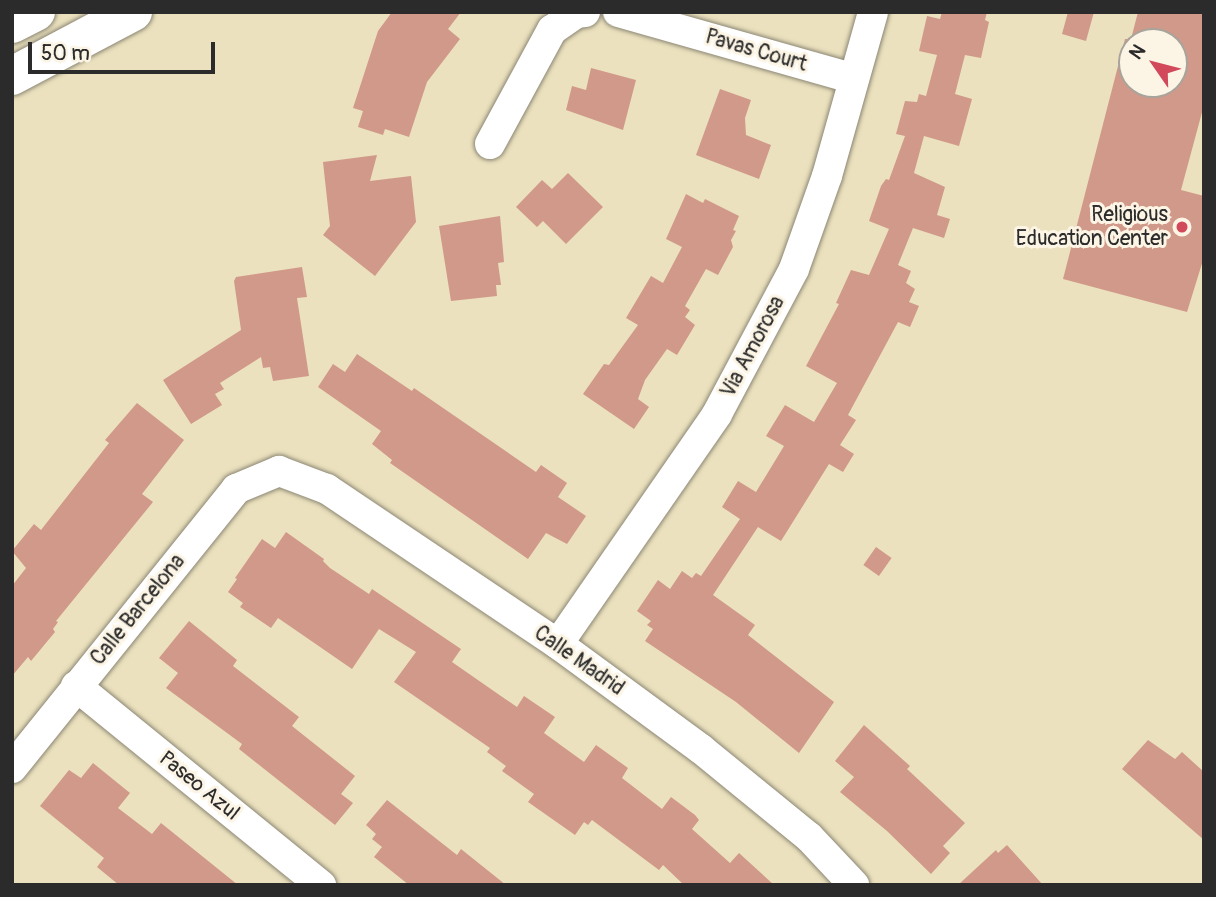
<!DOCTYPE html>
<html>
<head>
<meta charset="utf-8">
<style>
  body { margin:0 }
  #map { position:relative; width:1216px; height:897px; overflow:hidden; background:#ebe1be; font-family:Pangolin,sans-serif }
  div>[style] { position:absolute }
  .building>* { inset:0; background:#d19989; transform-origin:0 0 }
  .roads { filter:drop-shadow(0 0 2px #8b8674) drop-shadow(0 0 2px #8b8674) }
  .street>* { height:30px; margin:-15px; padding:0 15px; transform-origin:15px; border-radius:15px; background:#fff }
  .primary>* { height:38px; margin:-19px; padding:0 19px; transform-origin:19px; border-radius:19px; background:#fff }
  .dots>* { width:19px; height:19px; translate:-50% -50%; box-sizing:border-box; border:4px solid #fcf5e5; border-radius:50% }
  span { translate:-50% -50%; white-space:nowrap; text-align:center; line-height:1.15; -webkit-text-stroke:6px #fcf5e5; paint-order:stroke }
  .street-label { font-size:21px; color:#2b2b2b }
  .poi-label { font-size:21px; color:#2b2b2b }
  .right { translate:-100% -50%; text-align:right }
  .frame { position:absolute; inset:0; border:14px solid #2b2b2b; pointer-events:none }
  .north { position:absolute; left:1118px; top:28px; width:70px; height:70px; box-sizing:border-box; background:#fcf5e5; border:2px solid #a8a49b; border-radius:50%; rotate:305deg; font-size:19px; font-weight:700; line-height:28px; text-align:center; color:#2b2b2b }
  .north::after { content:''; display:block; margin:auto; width:24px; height:32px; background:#d1495b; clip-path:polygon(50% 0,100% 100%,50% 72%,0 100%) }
  .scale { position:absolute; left:28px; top:42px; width:187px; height:32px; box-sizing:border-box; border:4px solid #2b2b2b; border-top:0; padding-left:9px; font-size:21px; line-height:24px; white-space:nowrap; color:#2b2b2b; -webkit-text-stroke:5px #fcf5e5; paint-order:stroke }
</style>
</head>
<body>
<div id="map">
  <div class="building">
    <i style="clip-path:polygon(392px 12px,461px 12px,448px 29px,460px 39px,427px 82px,409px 137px,385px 129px,383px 135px,358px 127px,363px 111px,353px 108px,378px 31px)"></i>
    <i style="clip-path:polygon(942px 12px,987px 12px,985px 20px,989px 22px,981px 58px,965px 55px,955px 94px,972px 99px,959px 146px,924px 136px,914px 173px,945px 187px,937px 215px,950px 219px,944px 238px,913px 228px,898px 265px,911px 271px,906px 283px,915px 289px,909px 302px,919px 306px,910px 327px,898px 322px,848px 415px,856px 420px,840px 445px,854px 454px,843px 472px,829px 464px,781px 541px,758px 527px,713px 595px,755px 625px,748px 635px,834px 702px,799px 753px,736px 702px,645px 641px,653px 629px,647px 625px,651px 621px,637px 611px,658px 580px,670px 589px,682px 571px,692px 578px,696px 573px,701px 576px,740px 519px,722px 507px,738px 481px,756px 492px,784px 446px,766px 436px,785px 405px,814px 422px,837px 383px,806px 366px,839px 304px,836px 303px,851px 270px,869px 275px,889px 229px,869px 221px,881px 186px,886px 179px,889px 180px,905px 136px,896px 134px,905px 101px,917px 102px,919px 94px,926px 96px,937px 55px,919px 51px,927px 16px,940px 19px)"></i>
    <i style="clip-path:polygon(1068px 12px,1094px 12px,1086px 41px,1062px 34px)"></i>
    <i style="clip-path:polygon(evenodd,1138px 12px,1204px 12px,1204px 105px,1181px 190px,1204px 196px,1204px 257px,1187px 312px,1063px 279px,1125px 39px,1131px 39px,1138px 12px,1132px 42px,1174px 42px,1174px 84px,1132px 84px,1132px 42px)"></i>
    <i style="clip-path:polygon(591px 68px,636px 80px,623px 130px,566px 110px,572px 86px,586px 90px)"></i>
    <i style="clip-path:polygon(720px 89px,751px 100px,745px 118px,746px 135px,771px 145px,759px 179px,696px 155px)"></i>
    <i style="clip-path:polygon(377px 155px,370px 181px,411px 176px,416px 222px,375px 276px,323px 235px,330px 226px,323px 162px)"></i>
    <i style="clip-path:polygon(568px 173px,603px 207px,566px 244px,543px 221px,537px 227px,516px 207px,542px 180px,552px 189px)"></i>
    <i style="clip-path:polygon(686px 194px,703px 203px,705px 199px,739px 216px,733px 230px,736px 231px,731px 240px,733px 247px,718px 275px,706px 269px,685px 306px,690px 310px,685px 317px,695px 325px,677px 355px,667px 349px,645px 380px,638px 399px,649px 407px,634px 429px,583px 394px,604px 364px,609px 365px,638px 325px,626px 318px,651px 276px,663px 283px,682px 247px,666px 239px)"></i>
    <i style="clip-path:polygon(500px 216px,504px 262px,498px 263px,501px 285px,496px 285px,497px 296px,451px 301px,439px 226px)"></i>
    <i style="clip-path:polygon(302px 267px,307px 297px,297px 298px,309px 376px,273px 381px,270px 367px,263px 368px,261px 357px,220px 383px,224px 389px,215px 394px,222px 405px,191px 424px,163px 380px,241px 330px,234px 281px,236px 277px)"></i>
    <i style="clip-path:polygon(357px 354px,412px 391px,414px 388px,536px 472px,541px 465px,567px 483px,558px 497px,586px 516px,567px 544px,546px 533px,528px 559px,390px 463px,392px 460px,372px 444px,381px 431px,318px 387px,333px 364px,345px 372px)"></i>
    <i style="clip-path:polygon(137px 403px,184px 440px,142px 494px,153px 502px,56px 621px,58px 622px,53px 629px,55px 632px,31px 661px,28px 657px,12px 676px,12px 586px,26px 568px,12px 551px,34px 524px,41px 530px,109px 443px,105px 440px)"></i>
    <i style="clip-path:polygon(286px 532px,324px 559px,323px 561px,330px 568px,369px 594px,372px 589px,461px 649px,452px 662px,498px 694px,517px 707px,524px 696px,555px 717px,544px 733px,584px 762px,596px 745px,628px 768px,622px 778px,662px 809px,671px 797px,695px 815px,699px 820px,692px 829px,730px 863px,739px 853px,774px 885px,684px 885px,663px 865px,659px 870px,592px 820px,588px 825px,584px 822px,575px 835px,528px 802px,534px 794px,502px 771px,506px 766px,487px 752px,490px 748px,394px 682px,416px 652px,379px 629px,352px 669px,278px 618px,271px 628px,240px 607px,243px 603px,228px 592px,237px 579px,235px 578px,262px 539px,275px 548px)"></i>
    <i style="left:876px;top:547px;width:19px;height:22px;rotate:35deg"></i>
    <i style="clip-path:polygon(189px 621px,237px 660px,233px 666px,299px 717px,292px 726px,355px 776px,341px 794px,353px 803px,335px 825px,239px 749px,242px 744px,166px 688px,178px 673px,159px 658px)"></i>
    <i style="clip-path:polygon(864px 725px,910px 766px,907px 769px,965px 823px,943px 846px,950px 853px,931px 874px,887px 831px,840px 792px,854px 777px,835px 761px)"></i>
    <i style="clip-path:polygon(1148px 740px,1175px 759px,1182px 752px,1204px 772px,1204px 840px,1122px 769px)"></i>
    <i style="clip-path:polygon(93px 763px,130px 793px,118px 808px,152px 834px,161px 823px,238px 885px,119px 885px,97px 867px,104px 858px,40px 806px,69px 770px,81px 778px)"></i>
    <i style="clip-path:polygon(387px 800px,457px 855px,461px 849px,506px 885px,409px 885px,374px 857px,382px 847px,372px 839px,376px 834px,366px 825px)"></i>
    <i style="clip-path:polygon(1007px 845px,1043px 885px,958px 885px,996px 850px,998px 853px)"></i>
  </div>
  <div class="roads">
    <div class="street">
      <i style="left:618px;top:12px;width:245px;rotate:15.8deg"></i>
      <i style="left:490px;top:144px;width:130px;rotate:-61.5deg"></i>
      <i style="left:552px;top:30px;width:29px;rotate:-35deg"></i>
      <i style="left:576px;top:13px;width:9px;rotate:-6deg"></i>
      <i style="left:558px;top:644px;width:280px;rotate:-55.3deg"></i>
      <i style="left:717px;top:414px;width:164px;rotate:-62deg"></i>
      <i style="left:794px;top:269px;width:99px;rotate:-70.5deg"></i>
      <i style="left:827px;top:176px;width:170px;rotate:-74.3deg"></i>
      <i style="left:76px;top:686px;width:316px;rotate:39.1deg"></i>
      <i style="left:12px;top:768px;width:358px;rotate:-51.2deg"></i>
      <i style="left:236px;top:489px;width:47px;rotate:-22.7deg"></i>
      <i style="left:279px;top:471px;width:51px;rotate:20.6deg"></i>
      <i style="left:327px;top:489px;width:278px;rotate:33.9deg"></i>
      <i style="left:558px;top:644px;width:177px;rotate:36.3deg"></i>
      <i style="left:701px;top:749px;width:139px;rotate:39.2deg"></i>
      <i style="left:809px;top:837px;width:66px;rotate:46.8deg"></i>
    </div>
    <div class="primary">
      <i style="left:12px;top:24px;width:27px;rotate:-27deg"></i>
      <i style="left:12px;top:76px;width:137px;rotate:-27.9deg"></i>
    </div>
  </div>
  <div class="dots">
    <i style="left:1182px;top:227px;background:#d1495b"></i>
  </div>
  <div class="street-label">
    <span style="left:756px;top:51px;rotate:16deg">Pavas Court</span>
    <span style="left:753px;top:347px;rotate:-62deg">Via Amorosa</span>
    <span style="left:138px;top:610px;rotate:-51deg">Calle Barcelona</span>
    <span style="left:579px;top:661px;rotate:35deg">Calle Madrid</span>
    <span style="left:199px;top:786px;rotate:39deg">Paseo Azul</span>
  </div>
  <div class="poi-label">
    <span class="right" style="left:1168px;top:227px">Religious<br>Education Center</span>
  </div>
  <div class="frame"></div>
  <div class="north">N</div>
  <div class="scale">50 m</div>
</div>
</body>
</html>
